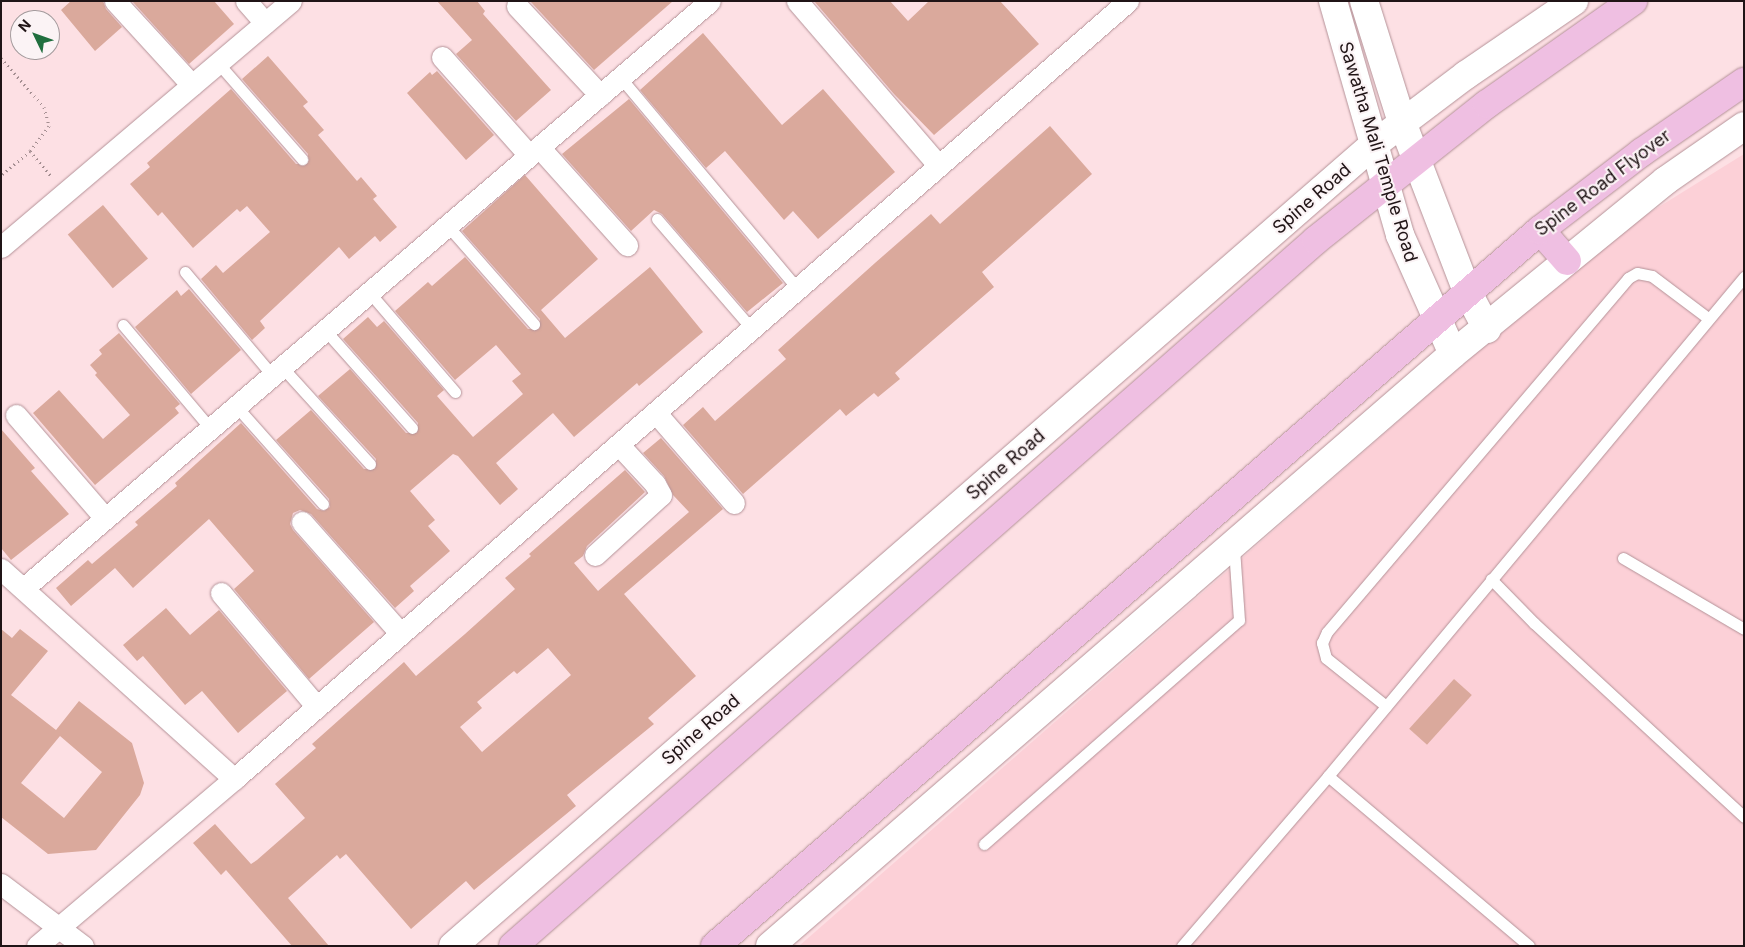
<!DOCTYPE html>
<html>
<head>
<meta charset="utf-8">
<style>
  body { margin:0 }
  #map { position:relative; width:1745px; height:947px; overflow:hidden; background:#fde0e4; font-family:Inter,sans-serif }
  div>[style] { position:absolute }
  .built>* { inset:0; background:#fcd0d7 }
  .building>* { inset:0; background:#daa99c; transform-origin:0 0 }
  .path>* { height:3px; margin-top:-1.5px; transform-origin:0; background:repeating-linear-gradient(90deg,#a48e91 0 1px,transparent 0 5px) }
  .roads { filter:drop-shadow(0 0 1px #b49298) drop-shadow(0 0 1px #b49298) }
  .service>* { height:11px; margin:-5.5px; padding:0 5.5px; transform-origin:5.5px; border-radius:5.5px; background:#fff }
  .minor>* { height:21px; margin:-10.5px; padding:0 10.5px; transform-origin:10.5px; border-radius:10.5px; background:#fff }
  .tertiary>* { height:28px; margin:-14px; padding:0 14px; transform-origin:14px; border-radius:14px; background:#fff }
  .primary>* { height:28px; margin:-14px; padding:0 14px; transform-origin:14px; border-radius:14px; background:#efbfe2 }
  span { translate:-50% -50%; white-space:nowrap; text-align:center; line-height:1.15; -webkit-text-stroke:4px #fbf3f5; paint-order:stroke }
  .street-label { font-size:18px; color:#201416 }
  .frame { position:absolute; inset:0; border:2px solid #201416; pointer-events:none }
  .north { position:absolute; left:10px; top:10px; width:50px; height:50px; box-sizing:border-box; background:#fbf3f5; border:1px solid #a39a9c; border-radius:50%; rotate:312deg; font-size:14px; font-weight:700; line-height:20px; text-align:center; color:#201416 }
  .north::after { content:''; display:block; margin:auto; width:18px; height:22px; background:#206e3e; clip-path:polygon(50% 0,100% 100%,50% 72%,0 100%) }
</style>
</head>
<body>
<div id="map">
  <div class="built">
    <i style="clip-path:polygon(1744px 154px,1744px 946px,799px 946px,1604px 241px)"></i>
  </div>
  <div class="building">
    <i style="clip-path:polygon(71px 1px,103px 1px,106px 9px,122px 27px,95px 51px,61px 10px)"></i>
    <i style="clip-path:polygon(132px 1px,214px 1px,234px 24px,189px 64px)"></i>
    <i style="clip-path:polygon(437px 1px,477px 1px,485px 11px,483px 14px,551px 90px,516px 121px,456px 54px,472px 40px)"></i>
    <i style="clip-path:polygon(530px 1px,673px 1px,594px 70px)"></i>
    <i style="clip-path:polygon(814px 1px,890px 1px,908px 21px,929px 1px,1000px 1px,1039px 44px,934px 135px,894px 94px)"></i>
    <i style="clip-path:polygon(703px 33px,782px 125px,823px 89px,895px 172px,818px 239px,793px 211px,784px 220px,725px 151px,706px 168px,640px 90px)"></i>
    <i style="clip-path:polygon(268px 56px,308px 102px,303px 106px,324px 130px,318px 135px,357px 181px,361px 177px,377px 196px,373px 199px,397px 227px,380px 242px,375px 236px,349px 259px,339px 247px,260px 321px,265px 328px,252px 340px,201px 279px,216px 265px,223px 273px,270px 232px,247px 206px,240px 212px,237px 209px,193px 248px,162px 212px,158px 216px,130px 184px,150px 167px,147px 163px,231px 89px,296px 164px,307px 164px,308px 154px,242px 79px)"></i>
    <i style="clip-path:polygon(437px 71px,494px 135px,466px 160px,407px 93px,430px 72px,432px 75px)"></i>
    <i style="clip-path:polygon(629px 99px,783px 283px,747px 312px,662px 214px,654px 210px,631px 231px,562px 154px)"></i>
    <i style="clip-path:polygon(1050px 126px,1092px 174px,982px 272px,994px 287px,895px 373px,900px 379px,878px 397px,874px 393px,846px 416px,840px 409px,743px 494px,683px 425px,703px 407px,715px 421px,786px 359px,778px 350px,875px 263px,931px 214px,940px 224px)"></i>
    <i style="clip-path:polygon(525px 175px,598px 259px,541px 310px,565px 338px,650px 267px,703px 332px,639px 386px,637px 383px,574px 437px,553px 413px,496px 463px,518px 489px,500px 505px,458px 456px,453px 454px,410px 491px,435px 520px,428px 526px,450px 551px,410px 586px,414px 591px,395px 608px,311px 514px,300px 510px,293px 513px,290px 524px,293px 530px,374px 622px,309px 679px,234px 589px,254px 571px,209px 519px,133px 588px,115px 568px,71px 606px,56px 588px,88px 560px,92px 564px,138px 525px,135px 522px,177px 486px,175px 483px,241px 423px,317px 509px,324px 511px,330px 507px,329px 499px,276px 440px,311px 410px,364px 469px,375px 469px,376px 459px,318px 396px,350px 369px,406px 433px,417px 433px,418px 423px,343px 339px,368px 317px,377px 327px,384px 321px,444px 390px,437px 396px,473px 437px,523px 394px,512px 381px,521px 374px,496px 345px,455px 380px,395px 311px,428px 282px,432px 286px,465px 257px,528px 329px,539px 329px,540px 319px,462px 231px)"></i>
    <i style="left:103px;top:205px;width:70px;height:46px;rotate:50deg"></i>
    <i style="clip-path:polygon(189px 289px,241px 350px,191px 394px,135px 327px,177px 290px,181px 296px)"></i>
    <i style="clip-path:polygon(119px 333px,180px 404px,175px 408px,179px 413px,95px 485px,33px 413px,59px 390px,103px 439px,130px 415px,95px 375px,97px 373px,90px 365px,102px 354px,99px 350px)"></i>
    <i style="clip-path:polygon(1px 429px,35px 468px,31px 471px,69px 514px,11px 560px,1px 548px)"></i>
    <i style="clip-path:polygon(evenodd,661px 438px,723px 509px,624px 594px,696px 676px,648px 718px,654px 724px,567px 795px,576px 806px,474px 890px,466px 881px,411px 929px,346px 854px,340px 859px,337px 855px,288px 898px,329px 946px,292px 946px,226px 870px,221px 875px,193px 843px,215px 824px,251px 864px,257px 860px,305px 818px,275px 784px,316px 748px,312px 744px,404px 662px,416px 676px,465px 634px,515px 589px,505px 578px,531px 556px,529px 554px,625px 470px,645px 492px,587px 546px,583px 556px,574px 563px,598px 591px,689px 512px,673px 495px,664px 476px,643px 453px,661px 438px,548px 648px,571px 675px,482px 752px,460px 727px,482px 708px,477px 702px,514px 671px,517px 674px,548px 648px)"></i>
    <i style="clip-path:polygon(166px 608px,190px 635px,219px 610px,287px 691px,238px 733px,202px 691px,185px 705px,143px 656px,137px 661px,123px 645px)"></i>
    <i style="clip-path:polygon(evenodd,1px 629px,12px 638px,20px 629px,48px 651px,11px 695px,56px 730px,79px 701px,132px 743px,144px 783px,140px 795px,96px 850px,48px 854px,1px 817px,1px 629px,60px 736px,102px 772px,64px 818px,21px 783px,60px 736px)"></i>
    <i style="left:1454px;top:679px;width:24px;height:67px;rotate:42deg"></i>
  </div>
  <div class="path">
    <i style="left:1px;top:58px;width:65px;rotate:48.7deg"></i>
    <i style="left:44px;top:107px;width:20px;rotate:75deg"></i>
    <i style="left:49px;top:126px;width:31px;rotate:127deg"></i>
    <i style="left:30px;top:151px;width:38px;rotate:140deg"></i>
    <i style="left:30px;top:151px;width:34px;rotate:50deg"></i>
  </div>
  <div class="roads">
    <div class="service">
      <i style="left:218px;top:63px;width:128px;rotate:48.8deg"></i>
      <i style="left:620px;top:77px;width:277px;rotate:50deg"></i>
      <i style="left:657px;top:219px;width:145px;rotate:49.2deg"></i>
      <i style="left:447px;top:225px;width:132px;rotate:48.7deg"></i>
      <i style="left:185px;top:272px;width:135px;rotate:49.8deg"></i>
      <i style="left:369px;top:292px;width:132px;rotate:49.3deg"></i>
      <i style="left:123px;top:325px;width:135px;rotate:49.8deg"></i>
      <i style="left:325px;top:330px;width:131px;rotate:48.4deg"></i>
      <i style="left:282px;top:367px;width:131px;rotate:47.8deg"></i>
      <i style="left:236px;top:406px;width:131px;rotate:48.4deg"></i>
      <i style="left:1623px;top:558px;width:140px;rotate:30.4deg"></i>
      <i style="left:1491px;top:579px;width:62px;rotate:45.7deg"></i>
      <i style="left:1534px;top:623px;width:286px;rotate:42.7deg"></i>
      <i style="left:1386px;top:706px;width:77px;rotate:-141.3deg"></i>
      <i style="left:1326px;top:658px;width:16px;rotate:-105deg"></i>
      <i style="left:1322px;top:643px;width:12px;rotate:-66deg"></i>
      <i style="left:1327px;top:632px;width:465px;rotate:-49.6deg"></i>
      <i style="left:1628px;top:278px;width:10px;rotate:-29deg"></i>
      <i style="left:1637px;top:273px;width:15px;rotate:11deg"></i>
      <i style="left:1652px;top:276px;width:70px;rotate:36.9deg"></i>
      <i style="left:1328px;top:776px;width:650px;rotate:-50.18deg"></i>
      <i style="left:984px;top:844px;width:339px;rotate:-41.3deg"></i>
      <i style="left:1239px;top:620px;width:72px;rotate:-94deg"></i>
      <i style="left:1182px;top:946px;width:224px;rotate:-49.3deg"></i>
      <i style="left:1328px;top:776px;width:263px;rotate:40.2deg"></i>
    </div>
    <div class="minor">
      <i style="left:115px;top:1px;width:114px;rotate:47.5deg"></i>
      <i style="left:246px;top:1px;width:29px;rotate:49deg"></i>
      <i style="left:797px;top:1px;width:216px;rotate:49.3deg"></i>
      <i style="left:517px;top:6px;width:122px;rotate:47deg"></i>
      <i style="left:442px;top:57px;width:131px;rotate:48.4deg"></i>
      <i style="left:539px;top:147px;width:132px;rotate:48.1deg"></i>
      <i style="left:1px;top:247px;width:380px;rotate:-40.3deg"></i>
      <i style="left:656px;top:413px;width:119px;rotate:49.1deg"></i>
      <i style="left:16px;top:415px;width:136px;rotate:49.2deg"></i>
      <i style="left:302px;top:522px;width:149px;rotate:48.5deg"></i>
      <i style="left:595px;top:555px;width:89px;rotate:-42.3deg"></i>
      <i style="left:661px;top:495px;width:13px;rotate:-119deg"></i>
      <i style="left:655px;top:484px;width:53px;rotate:-132.7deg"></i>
      <i style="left:1px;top:569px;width:314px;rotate:42deg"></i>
      <i style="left:25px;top:587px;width:901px;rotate:-40.55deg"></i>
      <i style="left:221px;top:593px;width:149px;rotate:49.9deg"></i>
      <i style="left:1px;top:884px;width:103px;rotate:37.1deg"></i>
      <i style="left:37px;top:946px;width:258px;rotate:-40.3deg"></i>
      <i style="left:234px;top:779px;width:1185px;rotate:-41.03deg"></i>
    </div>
    <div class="tertiary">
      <i style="left:1333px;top:1px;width:243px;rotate:74deg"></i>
      <i style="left:1400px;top:235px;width:130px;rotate:66deg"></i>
      <i style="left:1364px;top:1px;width:127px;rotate:72.6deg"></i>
      <i style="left:1402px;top:122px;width:181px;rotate:69deg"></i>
      <i style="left:1467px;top:291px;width:43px;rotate:62.2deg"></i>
      <i style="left:453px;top:946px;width:1218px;rotate:-41.04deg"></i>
      <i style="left:1372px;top:146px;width:118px;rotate:-37.1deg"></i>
      <i style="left:1466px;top:75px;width:131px;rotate:-34.4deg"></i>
      <i style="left:770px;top:946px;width:904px;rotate:-40.92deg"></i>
      <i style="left:1453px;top:354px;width:274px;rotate:-39.2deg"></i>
      <i style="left:1665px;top:181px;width:96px;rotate:-34.8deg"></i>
    </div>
    <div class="primary">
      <i style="left:1540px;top:230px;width:41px;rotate:48.9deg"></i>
      <i style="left:513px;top:946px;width:1069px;rotate:-41.32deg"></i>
      <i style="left:1316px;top:240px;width:218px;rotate:-38.5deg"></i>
      <i style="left:1487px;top:104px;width:179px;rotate:-35.2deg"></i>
      <i style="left:715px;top:946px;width:1092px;rotate:-40.95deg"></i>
      <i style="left:1540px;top:230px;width:128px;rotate:-37.4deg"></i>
      <i style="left:1642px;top:152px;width:124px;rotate:-34.5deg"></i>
    </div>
  </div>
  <div class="street-label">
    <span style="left:1378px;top:152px;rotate:73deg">Sawatha Mali Temple Road</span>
    <span style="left:1603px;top:183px;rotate:-37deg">Spine Road Flyover</span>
    <span style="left:1312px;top:199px;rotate:-41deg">Spine Road</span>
    <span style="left:1006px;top:465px;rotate:-41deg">Spine Road</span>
    <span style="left:701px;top:730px;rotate:-41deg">Spine Road</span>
  </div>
  <div class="frame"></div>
  <div class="north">N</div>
</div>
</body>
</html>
